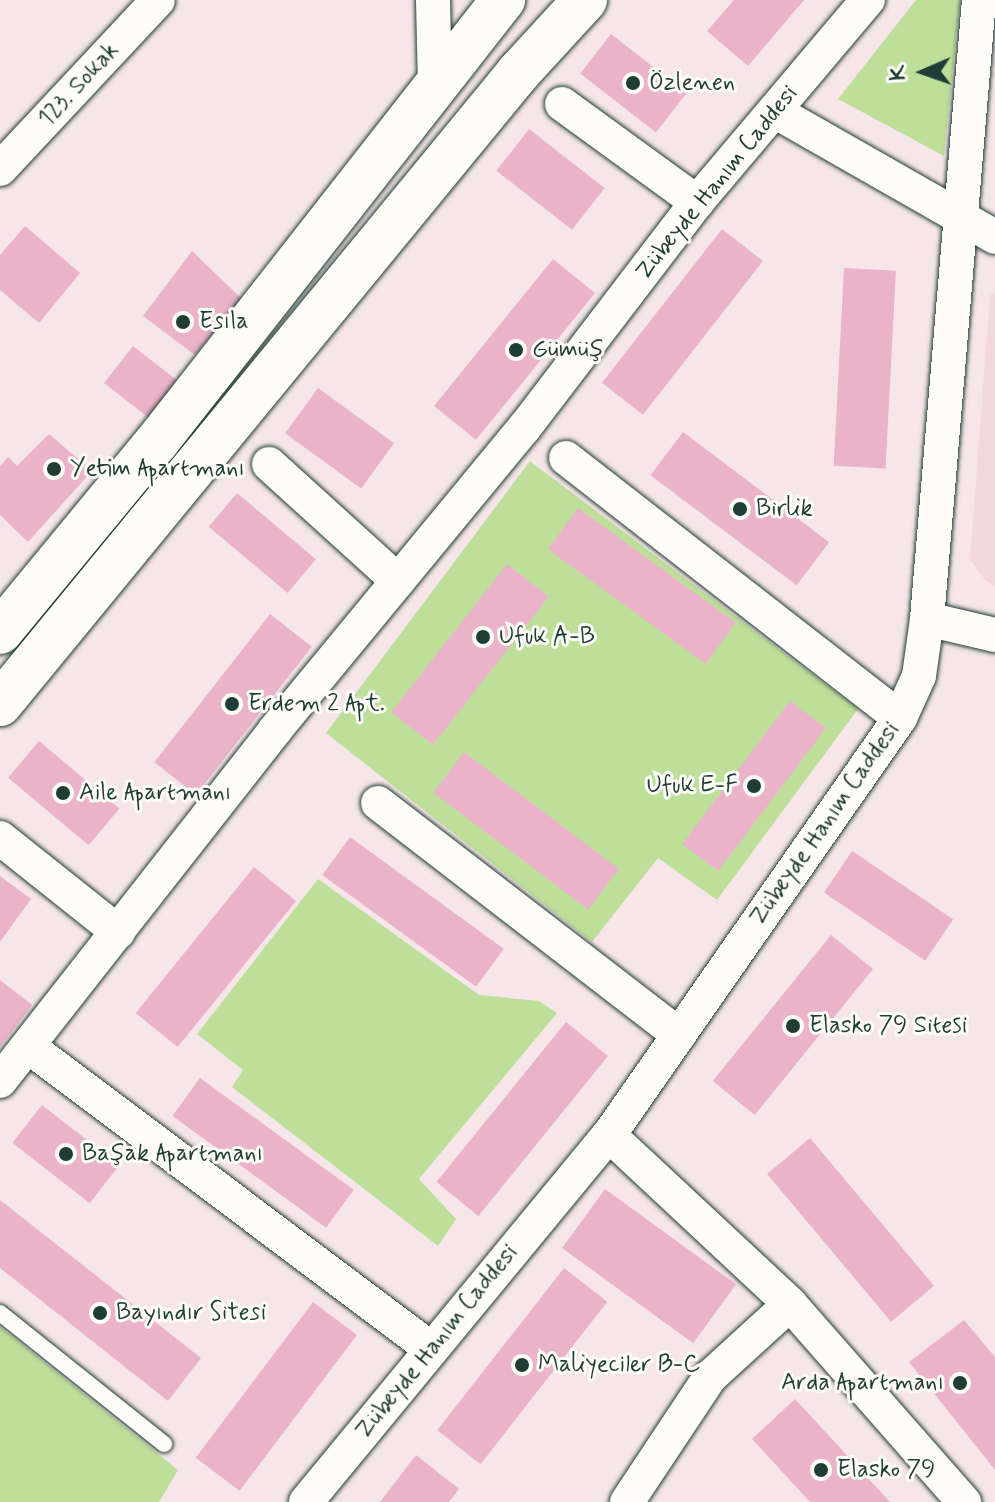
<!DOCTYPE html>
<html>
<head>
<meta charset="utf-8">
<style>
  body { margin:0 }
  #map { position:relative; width:995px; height:1502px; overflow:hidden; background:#f7e6e9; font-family:Mynerve,sans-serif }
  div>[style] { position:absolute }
  .built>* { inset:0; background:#f3d7df }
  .green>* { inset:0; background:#bedf99 }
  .building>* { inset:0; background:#eab3c9; transform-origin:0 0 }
  .roads { filter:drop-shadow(0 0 2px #1f3d34) drop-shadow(0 0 2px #1f3d34) }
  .service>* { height:16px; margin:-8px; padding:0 8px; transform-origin:8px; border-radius:8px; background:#fdfcf7 }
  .minor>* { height:34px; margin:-17px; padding:0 17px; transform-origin:17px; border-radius:17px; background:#fdfcf7 }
  .secondary>* { height:44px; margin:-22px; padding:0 22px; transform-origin:22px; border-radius:22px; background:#fdfcf7 }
  .dots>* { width:22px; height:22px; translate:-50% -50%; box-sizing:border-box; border:4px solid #fdfcf7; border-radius:50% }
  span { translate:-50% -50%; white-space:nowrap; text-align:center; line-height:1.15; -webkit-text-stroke:6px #fdfcf7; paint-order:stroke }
  .poi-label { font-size:24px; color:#1f3d34 }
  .left { translate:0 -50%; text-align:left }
  .right { translate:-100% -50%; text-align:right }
  .street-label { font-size:24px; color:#1f3d34 }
  .north { position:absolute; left:883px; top:32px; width:80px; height:80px; -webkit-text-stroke:6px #fdfcf7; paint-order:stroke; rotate:268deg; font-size:22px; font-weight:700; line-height:32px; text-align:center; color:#1f3d34 }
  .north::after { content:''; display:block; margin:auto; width:28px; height:36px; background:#1f3d34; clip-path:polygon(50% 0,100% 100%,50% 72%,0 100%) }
</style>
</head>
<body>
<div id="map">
  <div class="built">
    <i style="clip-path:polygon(995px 293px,995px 586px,985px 580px,970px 560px,990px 295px)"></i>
  </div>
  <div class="green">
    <i style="clip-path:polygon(916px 0,960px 0,944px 156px,838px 99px)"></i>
    <i style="clip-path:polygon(530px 461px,858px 709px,717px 900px,658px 858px,592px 942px,326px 733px)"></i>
    <i style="clip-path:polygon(318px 879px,479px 995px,539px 1001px,557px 1013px,419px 1179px,456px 1219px,438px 1246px,232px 1087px,243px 1070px,197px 1034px)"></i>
    <i style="clip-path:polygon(0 1327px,178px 1470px,159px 1502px,0 1502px)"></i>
  </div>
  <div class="building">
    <i style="clip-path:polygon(734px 0,804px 0,748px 66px,707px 31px)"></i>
    <i style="left:611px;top:34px;width:96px;height:50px;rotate:38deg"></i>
    <i style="left:529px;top:129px;width:96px;height:53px;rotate:38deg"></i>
    <i style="clip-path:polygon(25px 226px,80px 273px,39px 323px,0 290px,0 255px)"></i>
    <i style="left:722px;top:229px;width:52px;height:195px;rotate:38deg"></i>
    <i style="clip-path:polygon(192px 251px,242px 299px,195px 355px,143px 316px)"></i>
    <i style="left:553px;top:259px;width:54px;height:189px;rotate:39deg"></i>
    <i style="left:844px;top:268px;width:52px;height:198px;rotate:3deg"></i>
    <i style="left:133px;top:346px;width:61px;height:47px;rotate:38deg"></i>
    <i style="left:318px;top:388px;width:94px;height:56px;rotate:36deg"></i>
    <i style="left:683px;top:432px;width:183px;height:54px;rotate:37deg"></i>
    <i style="clip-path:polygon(49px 434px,92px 471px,28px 542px,0 515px,0 466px,8px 457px,17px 466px)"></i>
    <i style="left:237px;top:493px;width:103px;height:44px;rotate:40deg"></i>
    <i style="left:578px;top:508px;width:195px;height:51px;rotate:36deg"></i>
    <i style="left:507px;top:564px;width:53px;height:188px;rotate:38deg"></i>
    <i style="left:270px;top:614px;width:53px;height:188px;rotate:38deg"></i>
    <i style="left:790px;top:701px;width:45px;height:179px;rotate:37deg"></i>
    <i style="left:39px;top:741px;width:105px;height:48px;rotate:40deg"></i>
    <i style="left:464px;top:752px;width:194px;height:51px;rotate:37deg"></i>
    <i style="left:350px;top:837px;width:190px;height:47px;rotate:36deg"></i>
    <i style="left:852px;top:851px;width:122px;height:50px;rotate:34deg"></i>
    <i style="left:254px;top:867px;width:54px;height:188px;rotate:39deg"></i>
    <i style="clip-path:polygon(0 876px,31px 899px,0 942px)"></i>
    <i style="left:831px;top:935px;width:54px;height:188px;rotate:39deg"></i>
    <i style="clip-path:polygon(0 980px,32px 1005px,0 1047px)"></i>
    <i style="left:566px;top:1022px;width:54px;height:206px;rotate:39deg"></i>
    <i style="left:200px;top:1078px;width:190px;height:47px;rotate:36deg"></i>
    <i style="left:42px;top:1105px;width:98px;height:48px;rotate:38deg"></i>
    <i style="left:810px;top:1138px;width:193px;height:56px;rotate:50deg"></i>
    <i style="left:605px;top:1189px;width:162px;height:73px;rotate:36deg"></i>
    <i style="clip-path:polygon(0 1200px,201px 1358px,168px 1401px,0 1268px)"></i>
    <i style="left:564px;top:1268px;width:55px;height:206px;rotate:38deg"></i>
    <i style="left:313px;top:1302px;width:55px;height:195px;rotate:37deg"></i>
    <i style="clip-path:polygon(964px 1320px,995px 1357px,995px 1470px,909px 1362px)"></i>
    <i style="clip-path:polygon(795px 1399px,890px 1502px,810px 1502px,752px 1439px)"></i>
    <i style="clip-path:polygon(416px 1455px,459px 1489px,449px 1502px,380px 1502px)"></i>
  </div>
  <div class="roads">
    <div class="service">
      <i style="left:0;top:1313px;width:210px;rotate:38.6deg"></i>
    </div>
    <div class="minor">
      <i style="left:433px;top:0;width:85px;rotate:88.7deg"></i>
      <i style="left:562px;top:104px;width:167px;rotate:36deg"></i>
      <i style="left:776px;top:112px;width:252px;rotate:29.7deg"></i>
      <i style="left:0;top:169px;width:231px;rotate:-46.9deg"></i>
      <i style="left:566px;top:458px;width:423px;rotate:37.9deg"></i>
      <i style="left:269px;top:464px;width:174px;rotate:42.2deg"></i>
      <i style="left:927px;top:619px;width:70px;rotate:13.2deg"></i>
      <i style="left:378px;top:803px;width:380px;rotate:37.6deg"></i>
      <i style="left:0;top:838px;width:151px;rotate:38.5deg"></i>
      <i style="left:29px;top:1047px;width:501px;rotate:36.89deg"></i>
      <i style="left:0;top:1081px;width:446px;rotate:-51.9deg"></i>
      <i style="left:275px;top:730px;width:393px;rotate:-50.5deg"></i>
      <i style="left:525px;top:427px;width:283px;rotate:-52.6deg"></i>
      <i style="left:697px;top:202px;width:265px;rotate:-49.8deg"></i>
      <i style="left:609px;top:1135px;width:248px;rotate:43deg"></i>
      <i style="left:790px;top:1304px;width:264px;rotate:48.7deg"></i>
      <i style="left:306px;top:1502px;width:476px;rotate:-50.5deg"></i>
      <i style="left:609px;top:1135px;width:508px;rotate:-55.09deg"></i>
      <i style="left:900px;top:718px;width:46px;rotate:-65.7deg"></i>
      <i style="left:919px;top:676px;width:58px;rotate:-82deg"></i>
      <i style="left:927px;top:619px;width:621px;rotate:-85.2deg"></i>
      <i style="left:627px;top:1502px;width:150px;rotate:-56.4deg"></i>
      <i style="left:710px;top:1377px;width:108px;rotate:-42.4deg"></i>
    </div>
    <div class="secondary">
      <i style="left:0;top:632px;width:245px;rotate:-50.5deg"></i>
      <i style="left:156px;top:443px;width:563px;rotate:-51.93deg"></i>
      <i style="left:0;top:704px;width:818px;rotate:-50.61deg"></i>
      <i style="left:519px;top:72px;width:98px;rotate:-47.5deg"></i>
    </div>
  </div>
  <div class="dots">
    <i style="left:633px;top:83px;background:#1f3d34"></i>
    <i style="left:183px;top:322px;background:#1f3d34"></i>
    <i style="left:516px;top:350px;background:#1f3d34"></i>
    <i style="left:54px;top:469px;background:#1f3d34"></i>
    <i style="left:740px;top:509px;background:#1f3d34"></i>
    <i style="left:483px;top:637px;background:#1f3d34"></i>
    <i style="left:232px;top:704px;background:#1f3d34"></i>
    <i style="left:754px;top:786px;background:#1f3d34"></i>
    <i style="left:63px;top:793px;background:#1f3d34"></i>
    <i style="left:793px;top:1026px;background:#1f3d34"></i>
    <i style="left:66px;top:1154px;background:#1f3d34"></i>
    <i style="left:100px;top:1313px;background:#1f3d34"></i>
    <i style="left:522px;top:1365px;background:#1f3d34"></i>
    <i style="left:960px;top:1383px;background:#1f3d34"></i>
    <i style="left:821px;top:1470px;background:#1f3d34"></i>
  </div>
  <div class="poi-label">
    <span class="left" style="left:649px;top:83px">Özlenen</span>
    <span class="left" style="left:199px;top:322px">Esıla</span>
    <span class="left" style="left:532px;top:350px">Gümüş</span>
    <span class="left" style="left:70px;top:469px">Yetim Apartmanı</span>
    <span class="left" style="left:756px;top:509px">Birlik</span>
    <span class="left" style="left:499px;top:637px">Ufuk A-B</span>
    <span class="left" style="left:248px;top:704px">Erdem 2 Apt.</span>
    <span class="right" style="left:738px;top:786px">Ufuk E-F</span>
    <span class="left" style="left:79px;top:793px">Aile Apartmanı</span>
    <span class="left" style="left:809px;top:1026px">Elasko 79 Sitesi</span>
    <span class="left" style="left:82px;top:1154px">Başak Apartmanı</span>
    <span class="left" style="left:116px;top:1313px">Bayındır Sitesi</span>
    <span class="left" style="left:538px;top:1365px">Maliyeciler B-C</span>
    <span class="right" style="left:944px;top:1383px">Arda Apartmanı</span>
    <span class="left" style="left:837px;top:1470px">Elasko 79</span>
  </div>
  <div class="street-label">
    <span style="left:79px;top:85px;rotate:-47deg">123. Sokak</span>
    <span style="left:717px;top:183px;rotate:-51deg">Zübeyde Hanım Caddesi</span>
    <span style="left:825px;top:824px;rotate:-55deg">Zübeyde Hanım Caddesi</span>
    <span style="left:437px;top:1342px;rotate:-51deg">Zübeyde Hanım Caddesi</span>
  </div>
  <div class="north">K</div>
</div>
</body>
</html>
